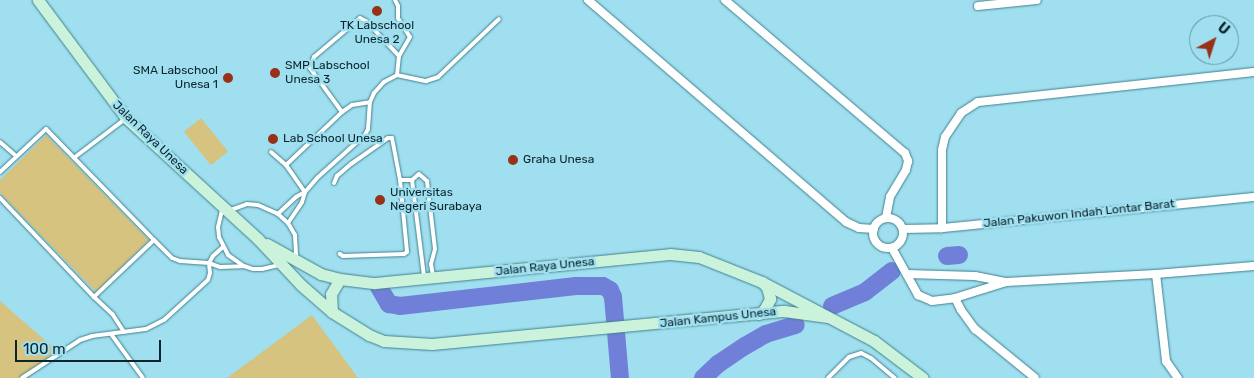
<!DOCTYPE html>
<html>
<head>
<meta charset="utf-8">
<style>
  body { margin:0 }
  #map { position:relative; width:1254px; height:378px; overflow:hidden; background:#9fdfef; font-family:Rubik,sans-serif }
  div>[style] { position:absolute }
  .green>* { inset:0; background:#d5c37f; transform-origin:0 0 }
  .river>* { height:18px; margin:-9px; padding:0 9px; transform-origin:9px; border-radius:9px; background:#7080d8 }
  .roads { filter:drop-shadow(0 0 1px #41818f) drop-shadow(0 0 1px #41818f) }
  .lane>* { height:4px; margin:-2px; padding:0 2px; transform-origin:2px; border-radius:2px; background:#fff }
  .street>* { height:8px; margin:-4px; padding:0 4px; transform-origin:4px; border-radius:4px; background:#fff }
  .street>.ring { margin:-4px; padding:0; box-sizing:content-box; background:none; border:8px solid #fff; border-radius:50% }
  .secondary>* { height:11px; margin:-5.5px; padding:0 5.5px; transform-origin:5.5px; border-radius:5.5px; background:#cbf2db }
  .dots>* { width:14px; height:14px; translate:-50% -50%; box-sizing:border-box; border:2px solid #9fdfef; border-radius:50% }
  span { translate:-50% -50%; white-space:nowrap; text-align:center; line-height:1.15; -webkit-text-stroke:5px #9fdfef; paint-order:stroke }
  .poi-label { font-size:12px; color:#0a252b }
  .left { translate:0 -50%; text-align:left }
  .right { translate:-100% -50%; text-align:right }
  .street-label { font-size:12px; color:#0a252b }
  .north { position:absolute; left:1189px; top:15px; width:50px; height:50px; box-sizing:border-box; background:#9fdfef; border:1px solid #6395a1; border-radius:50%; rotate:40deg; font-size:14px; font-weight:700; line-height:20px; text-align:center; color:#0a252b }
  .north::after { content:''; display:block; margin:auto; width:18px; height:22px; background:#993118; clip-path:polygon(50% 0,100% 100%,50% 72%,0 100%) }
  .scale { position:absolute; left:15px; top:340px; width:146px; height:22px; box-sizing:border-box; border:2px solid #0a252b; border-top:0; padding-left:6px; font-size:15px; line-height:18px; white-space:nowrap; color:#0a252b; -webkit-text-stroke:4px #9fdfef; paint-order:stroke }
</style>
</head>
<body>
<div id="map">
  <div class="green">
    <i style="left:201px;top:118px;width:43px;height:22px;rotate:51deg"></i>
    <i style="clip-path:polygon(46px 135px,149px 240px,96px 292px,0 193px,0 180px)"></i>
    <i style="clip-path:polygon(0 301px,55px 349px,29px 378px,0 378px)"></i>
    <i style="clip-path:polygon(312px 315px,358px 378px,227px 378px)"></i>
  </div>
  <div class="river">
    <i style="left:947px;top:256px;width:12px;rotate:-5deg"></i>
    <i style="left:379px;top:287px;width:20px;rotate:60deg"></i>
    <i style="left:389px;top:304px;width:11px;rotate:10deg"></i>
    <i style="left:400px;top:306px;width:177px;rotate:-6.5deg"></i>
    <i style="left:576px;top:286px;width:27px"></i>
    <i style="left:603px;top:286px;width:8px;rotate:30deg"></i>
    <i style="left:610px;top:290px;width:8px;rotate:67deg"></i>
    <i style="left:613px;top:297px;width:81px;rotate:85.1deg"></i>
    <i style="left:832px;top:306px;width:36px;rotate:-23deg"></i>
    <i style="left:865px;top:292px;width:34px;rotate:-38deg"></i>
    <i style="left:703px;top:378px;width:21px;rotate:-43deg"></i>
    <i style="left:718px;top:364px;width:32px;rotate:-34deg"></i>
    <i style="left:745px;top:346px;width:24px;rotate:-30deg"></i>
    <i style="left:766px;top:334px;width:31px;rotate:-17deg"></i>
  </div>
  <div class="roads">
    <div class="lane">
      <i style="left:395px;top:0;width:7px;rotate:63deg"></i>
      <i style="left:398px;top:6px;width:12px;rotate:90deg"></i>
      <i style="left:398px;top:18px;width:22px;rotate:58deg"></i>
      <i style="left:410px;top:37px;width:22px;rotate:120deg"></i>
      <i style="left:399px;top:56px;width:19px;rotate:96deg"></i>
      <i style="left:342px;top:112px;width:54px;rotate:-126deg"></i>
      <i style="left:310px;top:68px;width:12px;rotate:-70deg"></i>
      <i style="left:314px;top:57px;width:60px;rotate:-40.3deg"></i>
      <i style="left:360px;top:18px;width:7px;rotate:27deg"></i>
      <i style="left:366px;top:21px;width:48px;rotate:46.7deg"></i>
      <i style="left:0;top:142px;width:21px;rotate:41deg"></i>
      <i style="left:271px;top:152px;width:20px;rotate:41deg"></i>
      <i style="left:286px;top:165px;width:33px;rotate:55deg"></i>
      <i style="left:305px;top:192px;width:10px;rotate:151deg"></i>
      <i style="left:296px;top:197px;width:25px;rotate:137deg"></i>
      <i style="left:75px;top:157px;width:61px;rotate:-37.1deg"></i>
      <i style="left:286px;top:165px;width:77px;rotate:-43.4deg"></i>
      <i style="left:342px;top:112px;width:12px;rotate:-35deg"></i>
      <i style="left:352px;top:105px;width:18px;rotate:-9deg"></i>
      <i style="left:0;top:172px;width:63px;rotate:-43.1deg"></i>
      <i style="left:46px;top:129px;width:155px;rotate:45.8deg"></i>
      <i style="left:154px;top:240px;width:83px;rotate:136.5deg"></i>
      <i style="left:94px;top:297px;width:137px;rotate:-133.5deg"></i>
      <i style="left:400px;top:180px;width:12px"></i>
      <i style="left:412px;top:180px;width:9px;rotate:-41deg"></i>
      <i style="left:419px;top:174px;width:11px;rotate:41deg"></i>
      <i style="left:427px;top:181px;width:68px;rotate:83.3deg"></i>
      <i style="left:435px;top:249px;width:16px;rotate:105deg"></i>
      <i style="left:431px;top:264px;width:11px;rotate:80deg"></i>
      <i style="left:412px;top:180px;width:97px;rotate:82.9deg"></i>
      <i style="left:334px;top:183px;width:8px;rotate:-67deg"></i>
      <i style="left:337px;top:176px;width:18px;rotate:-41deg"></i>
      <i style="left:351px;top:164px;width:45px;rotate:-35.1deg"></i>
      <i style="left:388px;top:138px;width:4px"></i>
      <i style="left:392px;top:138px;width:43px;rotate:79.2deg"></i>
      <i style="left:400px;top:180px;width:72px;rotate:84.4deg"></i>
      <i style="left:407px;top:252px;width:4px;rotate:146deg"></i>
      <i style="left:404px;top:254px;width:61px;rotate:178.1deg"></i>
      <i style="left:343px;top:256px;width:4px;rotate:-146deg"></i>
      <i style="left:222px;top:210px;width:17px;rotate:103deg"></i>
      <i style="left:218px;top:227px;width:10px;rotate:84deg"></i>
      <i style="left:219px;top:237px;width:20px;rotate:63deg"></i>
      <i style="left:228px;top:255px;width:19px;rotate:35deg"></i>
      <i style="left:244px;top:266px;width:9px;rotate:18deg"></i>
      <i style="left:253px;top:269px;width:9px"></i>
      <i style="left:262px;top:269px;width:17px;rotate:-13deg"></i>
      <i style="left:228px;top:211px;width:20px;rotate:-20deg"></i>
      <i style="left:247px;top:204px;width:11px;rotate:5deg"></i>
      <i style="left:258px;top:205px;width:22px;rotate:24deg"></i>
      <i style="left:278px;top:214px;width:13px;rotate:42deg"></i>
      <i style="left:288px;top:223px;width:14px;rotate:60deg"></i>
      <i style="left:295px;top:235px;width:22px;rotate:87deg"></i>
      <i style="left:288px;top:223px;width:25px;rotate:-56deg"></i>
      <i style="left:302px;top:202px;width:10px;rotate:-73deg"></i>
      <i style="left:305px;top:192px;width:18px;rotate:-49deg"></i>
      <i style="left:317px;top:178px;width:64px;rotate:-41.9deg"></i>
      <i style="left:365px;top:135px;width:7px;rotate:-63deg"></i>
      <i style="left:368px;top:129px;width:27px;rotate:-86deg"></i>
      <i style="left:370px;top:102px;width:10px;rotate:-66deg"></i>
      <i style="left:374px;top:93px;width:15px;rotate:-48deg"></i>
      <i style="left:384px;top:82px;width:15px;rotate:-28deg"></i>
      <i style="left:397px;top:75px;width:30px;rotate:12deg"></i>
      <i style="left:426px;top:81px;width:13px;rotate:-18deg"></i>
      <i style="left:438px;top:77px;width:84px;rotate:-43.6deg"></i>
      <i style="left:154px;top:240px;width:25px;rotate:45deg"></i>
      <i style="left:172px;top:258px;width:9px;rotate:21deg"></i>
      <i style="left:180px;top:261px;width:29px;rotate:4deg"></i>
      <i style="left:209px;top:263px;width:12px;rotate:20deg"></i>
      <i style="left:220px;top:267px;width:23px;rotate:-2deg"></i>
      <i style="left:94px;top:297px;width:26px;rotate:43deg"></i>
      <i style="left:113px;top:315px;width:20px;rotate:57deg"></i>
      <i style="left:111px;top:334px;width:54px;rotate:54deg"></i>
      <i style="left:22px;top:378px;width:69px;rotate:-33.2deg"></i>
      <i style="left:80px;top:340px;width:13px;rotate:-18deg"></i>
      <i style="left:92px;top:336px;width:54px;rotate:-7.4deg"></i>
      <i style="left:146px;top:329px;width:20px;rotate:-27deg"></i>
      <i style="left:164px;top:320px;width:59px;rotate:-42.3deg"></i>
      <i style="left:208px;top:280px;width:7px;rotate:-74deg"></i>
      <i style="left:210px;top:273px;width:10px;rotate:-96deg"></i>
      <i style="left:209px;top:263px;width:8px;rotate:-60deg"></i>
      <i style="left:213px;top:256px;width:13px;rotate:-42deg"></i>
      <i style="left:828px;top:378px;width:30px;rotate:-45deg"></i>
      <i style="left:849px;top:357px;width:13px;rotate:-18deg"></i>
      <i style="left:861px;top:353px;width:11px;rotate:27deg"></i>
      <i style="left:871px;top:358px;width:31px;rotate:40deg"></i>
    </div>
    <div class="street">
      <i style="left:588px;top:0;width:340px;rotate:40.7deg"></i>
      <i style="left:846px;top:222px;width:14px;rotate:25deg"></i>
      <i style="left:859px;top:228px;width:15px;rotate:4deg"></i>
      <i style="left:725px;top:0;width:236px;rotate:40.4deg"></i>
      <i style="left:905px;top:153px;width:9px;rotate:69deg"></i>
      <i style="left:908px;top:161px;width:9px;rotate:103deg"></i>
      <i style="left:906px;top:170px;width:31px;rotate:121deg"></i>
      <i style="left:890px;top:197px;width:21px;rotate:101deg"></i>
      <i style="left:978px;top:6px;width:59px;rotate:-5.8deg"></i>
      <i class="ring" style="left:873px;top:218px;width:22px;height:22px"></i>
      <i style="left:942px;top:228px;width:78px;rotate:-90deg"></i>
      <i style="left:942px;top:150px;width:13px;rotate:-77deg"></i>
      <i style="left:945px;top:137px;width:29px;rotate:-56deg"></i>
      <i style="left:961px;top:113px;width:20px;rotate:-33deg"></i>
      <i style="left:978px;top:102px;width:278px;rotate:-6.2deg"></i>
      <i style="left:903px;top:229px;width:39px;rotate:-1deg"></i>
      <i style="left:942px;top:228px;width:314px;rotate:-5.7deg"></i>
      <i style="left:892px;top:248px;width:54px;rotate:61deg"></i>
      <i style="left:918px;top:295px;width:15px;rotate:23deg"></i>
      <i style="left:932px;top:301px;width:23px;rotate:-7deg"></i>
      <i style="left:955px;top:298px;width:53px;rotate:-17.4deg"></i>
      <i style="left:1006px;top:282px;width:150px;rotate:-3.1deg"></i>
      <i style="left:1156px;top:274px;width:98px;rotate:-4.7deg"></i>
      <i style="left:907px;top:274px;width:68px;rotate:1.7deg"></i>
      <i style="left:975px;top:276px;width:32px;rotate:11deg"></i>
      <i style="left:1156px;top:274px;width:88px;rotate:83.4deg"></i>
      <i style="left:1166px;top:361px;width:21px;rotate:55deg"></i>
      <i style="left:955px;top:298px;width:13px;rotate:63deg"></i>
      <i style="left:961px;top:310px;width:24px;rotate:54deg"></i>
      <i style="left:975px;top:329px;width:77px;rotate:39.2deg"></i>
    </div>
    <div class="secondary">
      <i style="left:38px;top:0;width:147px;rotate:53.3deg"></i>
      <i style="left:126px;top:118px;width:179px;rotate:42.5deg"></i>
      <i style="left:258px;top:239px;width:63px;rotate:46.9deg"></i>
      <i style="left:301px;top:285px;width:41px;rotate:41.1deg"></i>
      <i style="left:332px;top:312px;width:44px;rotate:31.9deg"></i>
      <i style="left:369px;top:335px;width:16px;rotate:22deg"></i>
      <i style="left:384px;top:341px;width:48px;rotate:3.6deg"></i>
      <i style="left:432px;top:344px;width:354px;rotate:-5.4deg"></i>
      <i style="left:784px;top:311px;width:44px;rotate:7.8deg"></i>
      <i style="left:267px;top:244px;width:62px;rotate:29.1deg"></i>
      <i style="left:321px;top:274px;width:20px;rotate:15deg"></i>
      <i style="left:340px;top:279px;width:35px;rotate:7deg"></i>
      <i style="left:375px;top:283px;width:296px;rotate:-5.6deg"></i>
      <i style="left:670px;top:254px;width:29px;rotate:6deg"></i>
      <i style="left:699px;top:257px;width:68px;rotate:21.6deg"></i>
      <i style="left:762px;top:282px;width:127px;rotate:27.8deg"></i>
      <i style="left:874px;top:341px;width:61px;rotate:37.1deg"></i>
      <i style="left:332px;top:312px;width:18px;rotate:-93deg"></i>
      <i style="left:331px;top:294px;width:17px;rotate:-59deg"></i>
      <i style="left:759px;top:314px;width:6px;rotate:-39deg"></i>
      <i style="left:764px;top:310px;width:13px;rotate:-61deg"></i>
      <i style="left:770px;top:299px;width:12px;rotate:-104deg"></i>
      <i style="left:767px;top:287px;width:7px;rotate:-135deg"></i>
    </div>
  </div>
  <div class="dots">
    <i style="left:377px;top:11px;background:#993118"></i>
    <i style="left:275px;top:73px;background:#993118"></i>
    <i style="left:228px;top:78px;background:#993118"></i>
    <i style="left:273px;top:139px;background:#993118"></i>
    <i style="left:513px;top:160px;background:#993118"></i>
    <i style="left:380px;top:200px;background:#993118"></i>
  </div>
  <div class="poi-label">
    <span style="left:377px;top:33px">TK Labschool<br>Unesa 2</span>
    <span class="left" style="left:285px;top:73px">SMP Labschool<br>Unesa 3</span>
    <span class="right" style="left:218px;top:78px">SMA Labschool<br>Unesa 1</span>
    <span class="left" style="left:283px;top:139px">Lab School Unesa</span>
    <span class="left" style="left:523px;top:160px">Graha Unesa</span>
    <span class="left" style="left:390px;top:200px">Universitas<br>Negeri Surabaya</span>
  </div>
  <div class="street-label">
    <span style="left:150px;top:138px;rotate:44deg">Jalan Raya Unesa</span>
    <span style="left:1079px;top:214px;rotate:-6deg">Jalan Pakuwon Indah Lontar Barat</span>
    <span style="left:545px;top:267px;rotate:-6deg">Jalan Raya Unesa</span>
    <span style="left:718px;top:318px;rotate:-6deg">Jalan Kampus Unesa</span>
  </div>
  <div class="north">U</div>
  <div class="scale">100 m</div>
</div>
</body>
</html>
